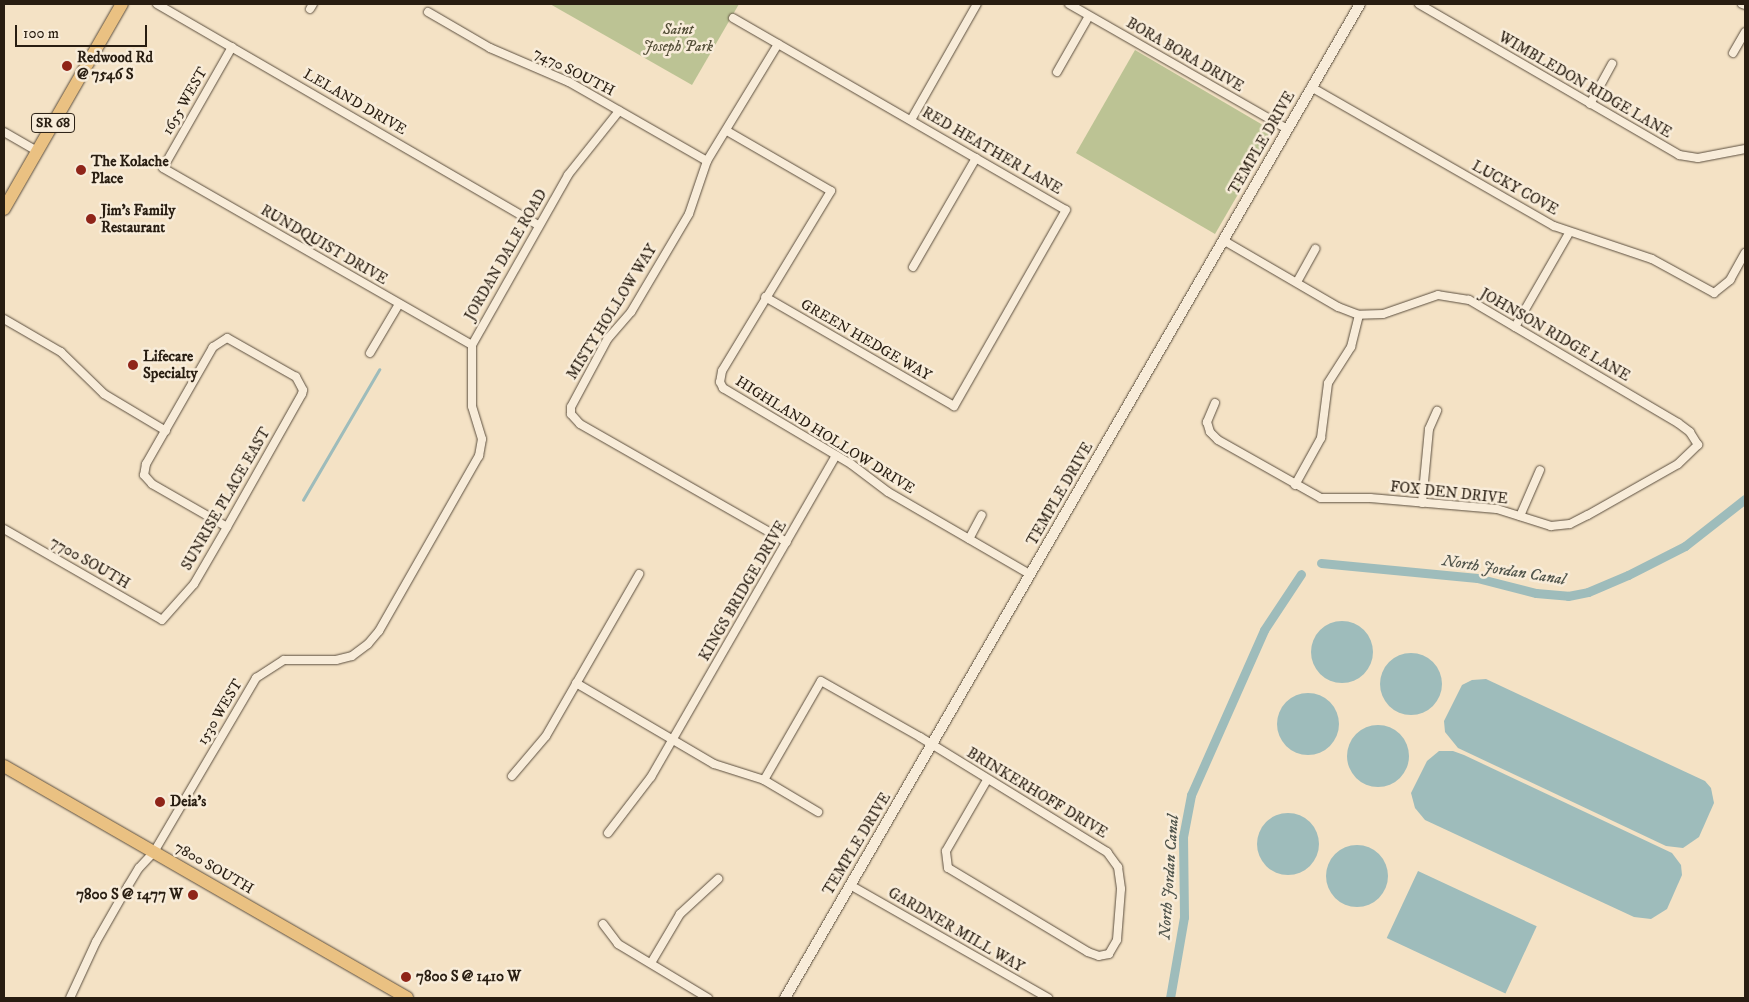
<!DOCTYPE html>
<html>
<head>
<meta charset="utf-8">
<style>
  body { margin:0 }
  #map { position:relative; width:1749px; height:1002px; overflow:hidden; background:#f4e2c5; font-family:"IM FELL DW Pica",serif }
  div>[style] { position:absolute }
  .green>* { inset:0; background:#bcc394 }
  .water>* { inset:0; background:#9ebcbb; transform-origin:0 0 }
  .round { border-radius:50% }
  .stream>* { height:2.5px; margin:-1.25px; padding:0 1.25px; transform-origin:1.25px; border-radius:1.25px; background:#9ebcbb }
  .canal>* { height:9px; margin:-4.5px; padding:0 4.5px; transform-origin:4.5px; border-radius:4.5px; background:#9ebcbb }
  .roads { filter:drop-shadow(0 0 1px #5b4e3e) drop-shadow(0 0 1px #5b4e3e) }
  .minor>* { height:8px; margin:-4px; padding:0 4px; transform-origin:4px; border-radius:4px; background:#f8ecd9 }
  .tertiary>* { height:10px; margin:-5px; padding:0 5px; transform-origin:5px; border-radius:5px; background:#f8ecd9 }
  .primary>* { height:12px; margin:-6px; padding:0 6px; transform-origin:6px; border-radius:6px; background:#eac182 }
  .dots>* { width:14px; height:14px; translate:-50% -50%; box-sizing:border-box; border:2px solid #f8ecd9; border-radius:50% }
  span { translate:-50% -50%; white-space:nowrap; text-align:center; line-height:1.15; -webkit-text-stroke:5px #f8ecd9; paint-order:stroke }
  .shield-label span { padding:1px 4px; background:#f8ecd9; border:1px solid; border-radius:4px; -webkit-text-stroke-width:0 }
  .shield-label { font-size:14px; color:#281d11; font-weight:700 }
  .park-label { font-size:15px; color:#544f38; font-style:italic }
  .street-label { font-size:15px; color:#281d11 }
  .poi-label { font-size:15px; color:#281d11; font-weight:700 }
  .left { translate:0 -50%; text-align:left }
  .right { translate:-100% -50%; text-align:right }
  .water-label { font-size:16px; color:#51554c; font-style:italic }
  .frame { position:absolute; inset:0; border:5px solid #281d11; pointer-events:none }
  .scale { position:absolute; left:15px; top:25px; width:132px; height:22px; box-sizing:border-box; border:2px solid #281d11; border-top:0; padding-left:6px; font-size:15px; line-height:18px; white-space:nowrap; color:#281d11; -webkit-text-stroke:4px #f8ecd9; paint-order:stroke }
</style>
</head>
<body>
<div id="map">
  <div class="green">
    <i style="clip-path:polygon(550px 4px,739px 4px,692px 85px)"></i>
    <i style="clip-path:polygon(1135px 50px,1268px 128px,1270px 139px,1215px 234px,1076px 153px)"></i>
  </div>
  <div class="water">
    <i class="round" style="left:1311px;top:621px;width:62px;height:62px"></i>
    <i class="round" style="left:1380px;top:653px;width:62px;height:62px"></i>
    <i style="clip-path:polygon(1486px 679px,1705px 781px,1711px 788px,1714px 803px,1699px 837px,1683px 848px,1666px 846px,1458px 748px,1445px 732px,1444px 721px,1462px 685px,1472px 680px)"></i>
    <i class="round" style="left:1277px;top:693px;width:62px;height:62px"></i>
    <i class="round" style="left:1347px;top:725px;width:62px;height:62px"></i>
    <i style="clip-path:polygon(1439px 751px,1453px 751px,1464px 755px,1672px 853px,1681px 865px,1682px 875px,1667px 909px,1651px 919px,1634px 917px,1425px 820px,1415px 808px,1411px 793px,1427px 761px)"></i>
    <i class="round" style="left:1257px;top:813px;width:62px;height:62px"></i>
    <i class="round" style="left:1326px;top:845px;width:62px;height:62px"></i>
    <i style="left:1418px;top:871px;width:131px;height:74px;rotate:25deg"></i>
  </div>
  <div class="stream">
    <i style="left:303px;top:500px;width:151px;rotate:-59.7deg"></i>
  </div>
  <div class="canal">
    <i style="left:1321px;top:563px;width:157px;rotate:5.5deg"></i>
    <i style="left:1477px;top:578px;width:61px;rotate:14.3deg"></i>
    <i style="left:1536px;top:593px;width:32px;rotate:5deg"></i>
    <i style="left:1568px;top:596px;width:20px;rotate:-11deg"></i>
    <i style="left:1588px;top:592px;width:43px;rotate:-23deg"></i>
    <i style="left:1628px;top:575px;width:64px;rotate:-27deg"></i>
    <i style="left:1685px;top:546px;width:76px;rotate:-38.1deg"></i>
    <i style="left:1170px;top:998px;width:82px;rotate:-80.2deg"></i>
    <i style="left:1184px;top:917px;width:80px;rotate:-90.7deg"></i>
    <i style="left:1183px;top:837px;width:43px;rotate:-79.2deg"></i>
    <i style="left:1191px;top:795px;width:180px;rotate:-66.1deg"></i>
    <i style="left:1264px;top:630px;width:67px;rotate:-56.5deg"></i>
  </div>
  <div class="roads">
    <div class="minor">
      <i style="left:157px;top:4px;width:441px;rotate:30.1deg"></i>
      <i style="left:1069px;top:4px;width:251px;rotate:29.8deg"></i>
      <i style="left:1419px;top:4px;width:301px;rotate:30.1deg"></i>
      <i style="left:1679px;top:155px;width:19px;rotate:9deg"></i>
      <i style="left:1698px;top:158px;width:48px;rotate:-10.8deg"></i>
      <i style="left:1742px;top:4px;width:3px;rotate:18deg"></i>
      <i style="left:310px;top:9px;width:6px;rotate:-59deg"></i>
      <i style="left:428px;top:12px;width:72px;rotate:30.1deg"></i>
      <i style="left:490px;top:48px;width:86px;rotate:23.3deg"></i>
      <i style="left:569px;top:82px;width:159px;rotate:29.8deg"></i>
      <i style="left:733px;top:18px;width:384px;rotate:30deg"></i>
      <i style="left:1066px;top:210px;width:226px;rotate:119.7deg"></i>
      <i style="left:954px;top:406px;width:218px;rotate:-150deg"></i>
      <i style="left:778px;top:44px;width:137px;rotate:121.3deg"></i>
      <i style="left:707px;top:161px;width:56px;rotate:108.8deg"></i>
      <i style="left:689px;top:214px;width:114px;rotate:120.6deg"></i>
      <i style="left:631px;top:312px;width:35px;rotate:131deg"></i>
      <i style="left:608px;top:338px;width:78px;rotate:118.2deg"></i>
      <i style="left:571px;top:407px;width:7px;rotate:90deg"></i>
      <i style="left:571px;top:414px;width:13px;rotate:48deg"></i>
      <i style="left:580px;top:424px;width:238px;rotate:29.7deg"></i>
      <i style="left:232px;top:47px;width:139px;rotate:119.7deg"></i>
      <i style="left:163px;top:168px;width:356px;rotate:29.8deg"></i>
      <i style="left:1733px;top:53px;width:24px;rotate:-60deg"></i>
      <i style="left:1057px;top:72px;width:64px;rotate:-60.3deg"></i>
      <i style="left:1311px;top:87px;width:280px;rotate:29.8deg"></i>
      <i style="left:1554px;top:226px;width:103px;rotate:18.6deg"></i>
      <i style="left:1652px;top:259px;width:71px;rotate:28.7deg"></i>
      <i style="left:1714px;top:293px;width:21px;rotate:-39deg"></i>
      <i style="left:1730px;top:280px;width:31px;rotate:-61deg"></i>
      <i style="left:1590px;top:104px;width:46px;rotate:-61.2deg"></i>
      <i style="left:911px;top:120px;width:133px;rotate:-60.4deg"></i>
      <i style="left:727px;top:131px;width:120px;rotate:30deg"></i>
      <i style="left:831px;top:191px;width:210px;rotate:121.2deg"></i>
      <i style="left:722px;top:371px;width:11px;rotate:100deg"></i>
      <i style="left:720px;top:382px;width:7px;rotate:63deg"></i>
      <i style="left:723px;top:388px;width:149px;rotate:30.7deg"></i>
      <i style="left:851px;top:464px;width:46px;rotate:37.1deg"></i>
      <i style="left:888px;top:492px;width:165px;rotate:30.1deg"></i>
      <i style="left:4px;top:132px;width:38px;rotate:30deg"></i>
      <i style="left:913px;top:267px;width:126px;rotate:-60deg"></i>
      <i style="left:1297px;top:282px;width:38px;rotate:-61deg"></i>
      <i style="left:4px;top:319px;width:66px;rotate:30.1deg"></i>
      <i style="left:61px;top:352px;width:60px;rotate:44.3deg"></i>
      <i style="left:104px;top:394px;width:72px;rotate:30.8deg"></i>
      <i style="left:1515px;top:327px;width:108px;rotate:-60.1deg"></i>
      <i style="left:370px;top:353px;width:57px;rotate:-59.4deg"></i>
      <i style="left:1215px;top:403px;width:21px;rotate:113deg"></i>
      <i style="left:1207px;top:422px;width:10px;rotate:73deg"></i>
      <i style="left:1210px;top:432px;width:11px;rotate:45deg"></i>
      <i style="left:1218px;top:440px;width:118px;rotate:29.4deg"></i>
      <i style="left:1321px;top:498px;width:49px"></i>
      <i style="left:1370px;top:498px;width:127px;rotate:5deg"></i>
      <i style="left:1497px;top:509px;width:57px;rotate:17.5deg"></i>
      <i style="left:1551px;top:526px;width:19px;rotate:-6deg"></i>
      <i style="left:1570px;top:524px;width:20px;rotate:-27deg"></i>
      <i style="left:1588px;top:515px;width:103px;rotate:-29.5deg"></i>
      <i style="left:1678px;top:464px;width:28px;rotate:-44deg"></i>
      <i style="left:1698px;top:445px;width:15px;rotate:-122deg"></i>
      <i style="left:1690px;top:432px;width:15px;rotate:-143deg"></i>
      <i style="left:1678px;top:423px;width:243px;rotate:-149.5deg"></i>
      <i style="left:1469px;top:300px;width:31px;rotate:-171deg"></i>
      <i style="left:1438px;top:295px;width:58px;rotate:160.9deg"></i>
      <i style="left:1383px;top:314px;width:24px;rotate:178deg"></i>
      <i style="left:1359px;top:315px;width:22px;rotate:-159deg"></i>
      <i style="left:1338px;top:307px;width:133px;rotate:-149.8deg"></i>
      <i style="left:1295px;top:485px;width:54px;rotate:-61deg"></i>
      <i style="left:1321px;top:438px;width:55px;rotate:-82.7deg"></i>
      <i style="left:1328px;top:383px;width:43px;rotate:-57.4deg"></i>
      <i style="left:1351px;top:347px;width:33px;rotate:-76deg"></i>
      <i style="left:1422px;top:503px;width:74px;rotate:-84.6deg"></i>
      <i style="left:1429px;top:429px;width:20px;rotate:-66deg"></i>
      <i style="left:1520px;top:516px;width:50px;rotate:-66.5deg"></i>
      <i style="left:4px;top:529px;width:182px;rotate:29.9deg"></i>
      <i style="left:162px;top:620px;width:48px;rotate:-48.4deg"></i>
      <i style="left:194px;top:584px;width:66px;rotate:-59.9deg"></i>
      <i style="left:227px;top:527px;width:153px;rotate:-60.6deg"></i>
      <i style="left:302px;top:394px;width:4px;rotate:-76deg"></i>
      <i style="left:303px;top:390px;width:15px;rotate:-118deg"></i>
      <i style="left:296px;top:377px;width:79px;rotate:-150.5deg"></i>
      <i style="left:227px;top:338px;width:17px;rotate:147deg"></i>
      <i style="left:213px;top:347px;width:135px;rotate:119.8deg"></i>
      <i style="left:146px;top:464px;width:11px;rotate:100deg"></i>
      <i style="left:144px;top:475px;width:12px;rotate:48deg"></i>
      <i style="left:152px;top:484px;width:86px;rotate:29.8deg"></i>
      <i style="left:969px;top:539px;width:27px;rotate:-62deg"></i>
      <i style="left:576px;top:683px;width:160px;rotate:30.4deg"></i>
      <i style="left:714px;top:764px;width:52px;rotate:17.7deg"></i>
      <i style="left:764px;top:780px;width:63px;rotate:30.7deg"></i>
      <i style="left:512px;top:776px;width:52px;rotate:-49.6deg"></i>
      <i style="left:546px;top:736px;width:187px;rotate:-60.1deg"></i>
      <i style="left:764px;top:780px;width:114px;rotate:-60.1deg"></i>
      <i style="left:821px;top:681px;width:114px;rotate:29.5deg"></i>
      <i style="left:920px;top:737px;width:220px;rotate:31.6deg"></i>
      <i style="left:1107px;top:852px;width:19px;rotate:54deg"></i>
      <i style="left:1118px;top:867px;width:22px;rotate:82deg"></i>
      <i style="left:1121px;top:889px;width:51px;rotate:94.5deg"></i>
      <i style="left:1117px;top:940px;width:16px;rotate:120deg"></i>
      <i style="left:1109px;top:954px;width:10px;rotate:169deg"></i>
      <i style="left:1099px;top:956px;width:12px;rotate:-160deg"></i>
      <i style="left:1088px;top:952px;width:163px;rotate:-149deg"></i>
      <i style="left:948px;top:868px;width:17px;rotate:-97deg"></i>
      <i style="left:946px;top:851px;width:82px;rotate:-60deg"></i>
      <i style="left:608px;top:833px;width:71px;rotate:-52.5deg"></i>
      <i style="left:651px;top:777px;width:371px;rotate:-60.1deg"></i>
      <i style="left:850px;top:885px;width:228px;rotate:29.7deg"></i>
      <i style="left:603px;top:924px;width:25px;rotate:53deg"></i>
      <i style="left:618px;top:944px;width:105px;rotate:31deg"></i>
      <i style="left:651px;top:963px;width:57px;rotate:-59.4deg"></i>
      <i style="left:680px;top:914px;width:52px;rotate:-42.6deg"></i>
      <i style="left:70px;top:998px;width:62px;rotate:-65.1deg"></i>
      <i style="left:96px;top:942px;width:64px;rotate:-60.3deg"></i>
      <i style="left:128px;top:886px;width:21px;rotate:-59deg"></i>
      <i style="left:139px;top:868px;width:22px;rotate:-47deg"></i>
      <i style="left:154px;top:852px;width:202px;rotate:-59.6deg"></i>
      <i style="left:256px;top:678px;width:33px;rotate:-33deg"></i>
      <i style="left:284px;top:660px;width:52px"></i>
      <i style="left:336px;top:660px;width:16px;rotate:-14deg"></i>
      <i style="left:352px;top:656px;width:20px;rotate:-37deg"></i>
      <i style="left:368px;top:644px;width:17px;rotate:-50deg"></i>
      <i style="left:379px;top:631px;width:202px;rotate:-60.3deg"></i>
      <i style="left:479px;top:456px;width:17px;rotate:-80deg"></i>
      <i style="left:482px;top:439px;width:34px;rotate:-107deg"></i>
      <i style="left:472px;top:406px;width:61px;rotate:-90deg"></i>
      <i style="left:472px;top:345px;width:195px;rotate:-60.5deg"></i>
      <i style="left:568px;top:175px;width:82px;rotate:-51.4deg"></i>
    </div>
    <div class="tertiary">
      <i style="left:785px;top:998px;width:1148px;rotate:-59.95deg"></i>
    </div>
    <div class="primary">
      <i style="left:4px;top:209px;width:237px;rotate:-60.1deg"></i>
      <i style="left:4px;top:766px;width:465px;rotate:29.9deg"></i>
    </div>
  </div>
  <div class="dots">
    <i style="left:67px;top:66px;background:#8f2418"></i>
    <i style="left:81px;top:170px;background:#8f2418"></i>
    <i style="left:91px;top:219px;background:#8f2418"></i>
    <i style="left:133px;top:365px;background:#8f2418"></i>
    <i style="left:160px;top:802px;background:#8f2418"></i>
    <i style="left:193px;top:895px;background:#8f2418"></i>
    <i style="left:406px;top:977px;background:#8f2418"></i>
  </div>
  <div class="shield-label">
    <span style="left:53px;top:123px">SR 68</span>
  </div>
  <div class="park-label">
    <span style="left:678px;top:38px">Saint<br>Joseph Park</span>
  </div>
  <div class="street-label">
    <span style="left:1185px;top:55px;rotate:30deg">BORA BORA DRIVE</span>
    <span style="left:574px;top:72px;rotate:27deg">7470 SOUTH</span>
    <span style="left:1585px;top:85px;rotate:30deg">WIMBLEDON RIDGE LANE</span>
    <span style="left:185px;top:101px;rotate:-60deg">1655 WEST</span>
    <span style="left:355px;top:102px;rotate:30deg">LELAND DRIVE</span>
    <span style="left:1262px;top:143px;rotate:-60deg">TEMPLE DRIVE</span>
    <span style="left:992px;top:151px;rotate:30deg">RED HEATHER LANE</span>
    <span style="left:1515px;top:188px;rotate:29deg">LUCKY COVE</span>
    <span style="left:324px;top:245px;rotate:30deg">RUNDQUIST DRIVE</span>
    <span style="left:506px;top:255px;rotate:-60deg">JORDAN DALE ROAD</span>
    <span style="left:612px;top:312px;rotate:-58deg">MISTY HOLLOW WAY</span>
    <span style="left:1555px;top:335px;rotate:30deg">JOHNSON RIDGE LANE</span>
    <span style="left:866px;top:340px;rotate:30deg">GREEN HEDGE WAY</span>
    <span style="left:825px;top:435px;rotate:32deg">HIGHLAND HOLLOW DRIVE</span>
    <span style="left:1449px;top:493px;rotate:6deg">FOX DEN DRIVE</span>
    <span style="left:1060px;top:494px;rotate:-60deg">TEMPLE DRIVE</span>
    <span style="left:226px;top:499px;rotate:-60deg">SUNRISE PLACE EAST</span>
    <span style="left:90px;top:563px;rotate:30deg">7700 SOUTH</span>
    <span style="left:743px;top:591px;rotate:-60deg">KINGS BRIDGE DRIVE</span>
    <span style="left:220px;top:712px;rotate:-59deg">1530 WEST</span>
    <span style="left:1037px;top:793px;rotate:31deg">BRINKERHOFF DRIVE</span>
    <span style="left:857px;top:844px;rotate:-59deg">TEMPLE DRIVE</span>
    <span style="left:214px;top:868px;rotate:30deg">7800 SOUTH</span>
    <span style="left:956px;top:930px;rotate:30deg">GARDNER MILL WAY</span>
  </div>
  <div class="poi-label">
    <span class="left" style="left:77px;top:66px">Redwood Rd<br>@ 7546 S</span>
    <span class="left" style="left:91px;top:170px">The Kolache<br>Place</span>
    <span class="left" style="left:101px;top:219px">Jim's Family<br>Restaurant</span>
    <span class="left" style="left:143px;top:365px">Lifecare<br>Specialty</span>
    <span class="left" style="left:170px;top:802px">Deia's</span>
    <span class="right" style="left:183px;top:895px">7800 S @ 1477 W</span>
    <span class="left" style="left:416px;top:977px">7800 S @ 1410 W</span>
  </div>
  <div class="water-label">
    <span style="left:1504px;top:570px;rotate:9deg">North Jordan Canal</span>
    <span style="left:1169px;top:877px;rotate:-86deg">North Jordan Canal</span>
  </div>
  <div class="frame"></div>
  <div class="scale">100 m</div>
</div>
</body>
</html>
